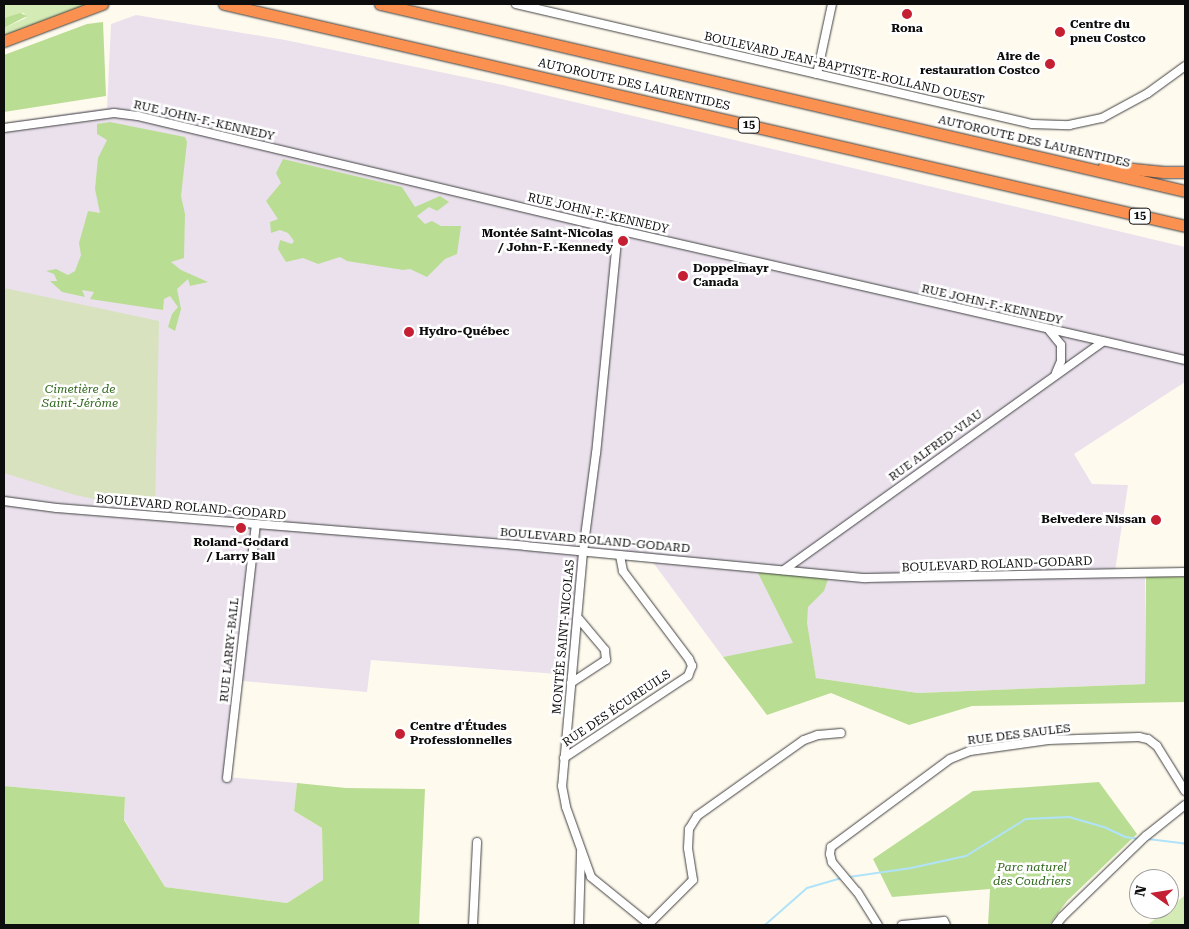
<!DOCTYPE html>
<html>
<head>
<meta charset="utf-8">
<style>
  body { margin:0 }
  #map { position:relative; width:1189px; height:929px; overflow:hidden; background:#fffaee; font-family:"Roboto Serif",serif }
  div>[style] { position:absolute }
  .industrial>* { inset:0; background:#eae1ed }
  .green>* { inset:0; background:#d5ebb5 }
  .forest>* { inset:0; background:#badd94 }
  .cemetery>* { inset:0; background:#d9e2be }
  .stream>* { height:2px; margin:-1px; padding:0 1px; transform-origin:1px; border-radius:1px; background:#b0e3f9 }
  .roads { filter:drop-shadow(0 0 1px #404040) drop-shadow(0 0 1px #404040) }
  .minor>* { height:8px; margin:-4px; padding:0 4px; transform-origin:4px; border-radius:4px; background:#fff }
  .highway>* { height:11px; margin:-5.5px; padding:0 5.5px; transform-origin:5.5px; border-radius:5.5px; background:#fb9150 }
  .dots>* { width:14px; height:14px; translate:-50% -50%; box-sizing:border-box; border:2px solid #fff; border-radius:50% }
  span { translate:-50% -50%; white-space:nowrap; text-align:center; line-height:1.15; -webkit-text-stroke:5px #fff; paint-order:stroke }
  .shield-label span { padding:1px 4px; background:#fff; border:1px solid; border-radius:4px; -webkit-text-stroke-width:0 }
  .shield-label { font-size:11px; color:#0d0d0d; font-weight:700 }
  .poi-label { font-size:12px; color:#0d0d0d; font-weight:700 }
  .left { translate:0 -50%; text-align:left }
  .right { translate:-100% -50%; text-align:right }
  .street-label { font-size:12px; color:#0d0d0d }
  .park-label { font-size:12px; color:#30681b; font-style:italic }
  .frame { position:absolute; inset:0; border:5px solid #0d0d0d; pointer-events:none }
  .north { position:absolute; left:1129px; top:869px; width:50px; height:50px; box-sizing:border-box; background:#fff; border:1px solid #9e9e9e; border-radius:50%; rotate:283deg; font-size:14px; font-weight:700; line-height:20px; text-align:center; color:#0d0d0d }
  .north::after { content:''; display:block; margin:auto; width:18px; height:22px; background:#c41f33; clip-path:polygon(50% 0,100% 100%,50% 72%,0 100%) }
</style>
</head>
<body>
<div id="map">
  <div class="industrial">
    <i style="clip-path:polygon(136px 15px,285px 40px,503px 85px,1185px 247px,1185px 382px,1074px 454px,1092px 484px,1128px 485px,1114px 578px,1145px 578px,1145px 684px,918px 693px,816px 678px,810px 644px,723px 657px,652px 561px,584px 552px,571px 675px,371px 660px,367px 692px,242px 681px,227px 777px,297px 783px,294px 811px,322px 828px,323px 880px,287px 903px,165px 887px,124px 819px,125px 797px,4px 786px,4px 123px,107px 108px,111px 24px)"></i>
  </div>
  <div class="green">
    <i style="clip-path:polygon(4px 4px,88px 4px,4px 37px,4px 28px,26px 18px,24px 13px,4px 18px)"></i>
    <i style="clip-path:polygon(1185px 895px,1185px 925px,1147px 925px,1169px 909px)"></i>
  </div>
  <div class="forest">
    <i style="clip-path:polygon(20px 13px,27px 16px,4px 28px,4px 18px)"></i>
    <i style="clip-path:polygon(103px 22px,106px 96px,4px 112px,4px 55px,87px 24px)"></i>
    <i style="clip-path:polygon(110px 122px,185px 137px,187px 142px,181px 196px,185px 214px,184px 258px,171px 262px,181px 270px,208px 282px,190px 286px,188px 279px,177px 289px,181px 309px,175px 331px,168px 327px,172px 314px,178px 307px,170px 296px,164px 299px,163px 310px,90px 299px,94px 292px,82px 290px,85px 297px,62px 292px,50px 281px,57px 281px,54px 274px,46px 271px,56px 269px,68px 275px,75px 271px,81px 255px,79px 243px,88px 211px,100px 213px,95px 189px,98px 158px,107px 140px,97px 134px,97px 124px)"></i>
    <i style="clip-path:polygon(283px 159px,402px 187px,415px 207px,440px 196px,449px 202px,437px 211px,429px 207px,417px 216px,425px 224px,432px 221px,441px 226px,461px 226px,457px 254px,445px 259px,427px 277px,410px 269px,403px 270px,347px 261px,340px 257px,318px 264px,303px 258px,286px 262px,278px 249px,280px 240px,292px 244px,294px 241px,288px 233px,280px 230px,271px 233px,270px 222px,278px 219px,266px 201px,281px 183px,276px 173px)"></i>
    <i style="clip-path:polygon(756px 569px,829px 576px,824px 591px,808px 607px,807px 623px,816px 678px,918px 693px,1145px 684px,1146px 577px,1185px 577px,1185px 702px,972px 706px,909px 725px,831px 693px,767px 715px,723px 657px,793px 643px)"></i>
    <i style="clip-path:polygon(1099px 782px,1137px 834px,1067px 901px,1049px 925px,988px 925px,990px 889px,892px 897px,873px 859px,973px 791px)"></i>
    <i style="clip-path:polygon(297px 783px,346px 788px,425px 789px,419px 925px,4px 925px,4px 786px,125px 797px,124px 820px,165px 887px,287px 903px,323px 880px,322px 828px,294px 811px)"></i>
  </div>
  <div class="cemetery">
    <i style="clip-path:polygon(4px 288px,159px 321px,155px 511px,75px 495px,4px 473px)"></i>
  </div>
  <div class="stream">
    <i style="left:1148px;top:839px;width:35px;rotate:7deg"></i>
    <i style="left:1183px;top:843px;width:3px;rotate:45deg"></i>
    <i style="left:849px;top:877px;width:63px;rotate:-8.3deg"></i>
    <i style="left:911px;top:868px;width:56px;rotate:-12.3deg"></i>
    <i style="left:966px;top:856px;width:70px;rotate:-31.7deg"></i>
    <i style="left:1026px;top:819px;width:43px;rotate:-2.7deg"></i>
    <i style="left:1069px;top:817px;width:36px;rotate:16deg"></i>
    <i style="left:1104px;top:827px;width:23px;rotate:25deg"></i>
    <i style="left:1125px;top:837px;width:15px;rotate:8deg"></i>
    <i style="left:765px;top:925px;width:56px;rotate:-41.4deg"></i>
    <i style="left:807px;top:888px;width:36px;rotate:-16deg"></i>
  </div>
  <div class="roads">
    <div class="minor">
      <i style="left:516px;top:4px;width:530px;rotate:13.09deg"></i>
      <i style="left:1032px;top:124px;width:37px;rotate:2deg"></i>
      <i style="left:1069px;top:125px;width:34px;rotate:-12deg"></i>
      <i style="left:1102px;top:118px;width:52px;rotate:-28.5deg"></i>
      <i style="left:1148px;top:93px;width:46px;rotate:-36.1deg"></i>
      <i style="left:817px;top:74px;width:72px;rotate:-77.9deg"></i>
      <i style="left:4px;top:128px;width:111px;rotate:-7.8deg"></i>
      <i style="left:114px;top:113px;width:24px;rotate:7deg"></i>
      <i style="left:138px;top:116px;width:493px;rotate:13.4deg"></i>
      <i style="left:618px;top:230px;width:582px;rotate:12.91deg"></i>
      <i style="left:618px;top:230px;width:224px;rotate:95.6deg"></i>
      <i style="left:596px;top:453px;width:100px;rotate:97.5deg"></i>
      <i style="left:583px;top:552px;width:235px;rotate:95.1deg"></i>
      <i style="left:562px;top:786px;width:21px;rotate:79deg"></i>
      <i style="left:566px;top:807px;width:74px;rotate:70.3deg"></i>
      <i style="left:591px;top:877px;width:76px;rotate:39.1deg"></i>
      <i style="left:1049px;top:330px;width:19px;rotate:51deg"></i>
      <i style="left:1061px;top:345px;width:16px;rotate:90deg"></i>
      <i style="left:1061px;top:361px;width:13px;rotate:113deg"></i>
      <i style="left:4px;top:501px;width:53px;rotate:7.5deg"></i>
      <i style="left:57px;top:508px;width:470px;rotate:4.6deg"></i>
      <i style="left:525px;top:546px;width:342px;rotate:5.4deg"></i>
      <i style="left:866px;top:578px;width:319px;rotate:-1.1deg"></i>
      <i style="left:784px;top:570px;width:392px;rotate:-35.6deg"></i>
      <i style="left:571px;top:683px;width:42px;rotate:-33.3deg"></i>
      <i style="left:606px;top:660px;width:10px;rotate:-96deg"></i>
      <i style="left:605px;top:650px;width:40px;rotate:-130deg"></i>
      <i style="left:564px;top:758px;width:149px;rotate:-33.5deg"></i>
      <i style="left:688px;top:676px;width:11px;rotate:-68deg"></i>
      <i style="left:692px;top:666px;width:8px;rotate:-113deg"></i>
      <i style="left:689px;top:659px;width:110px;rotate:-126.9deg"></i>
      <i style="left:623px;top:571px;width:16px;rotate:-101deg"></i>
      <i style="left:227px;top:778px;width:255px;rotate:-83.5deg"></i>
      <i style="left:649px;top:924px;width:62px;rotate:-45deg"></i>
      <i style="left:693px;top:880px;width:32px;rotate:-99deg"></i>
      <i style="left:688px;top:848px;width:19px;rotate:-87deg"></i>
      <i style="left:689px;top:829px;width:15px;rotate:-58deg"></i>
      <i style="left:697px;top:816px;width:131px;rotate:-35.4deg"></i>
      <i style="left:804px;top:740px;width:15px;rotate:-20deg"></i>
      <i style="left:818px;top:735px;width:23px;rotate:-5deg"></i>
      <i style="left:473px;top:925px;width:83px;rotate:-87.2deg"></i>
      <i style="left:579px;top:925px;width:73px;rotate:-88.4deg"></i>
      <i style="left:878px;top:925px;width:39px;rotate:-122deg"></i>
      <i style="left:857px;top:892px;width:39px;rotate:-130deg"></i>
      <i style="left:832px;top:862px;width:8px;rotate:-104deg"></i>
      <i style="left:830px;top:854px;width:7px;rotate:-82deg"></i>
      <i style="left:831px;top:847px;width:148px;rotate:-36.5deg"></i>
      <i style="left:950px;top:759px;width:22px;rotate:-22deg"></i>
      <i style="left:970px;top:751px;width:79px;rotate:-8deg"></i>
      <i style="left:1048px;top:740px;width:91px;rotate:-1.9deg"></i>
      <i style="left:1139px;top:737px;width:9px;rotate:13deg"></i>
      <i style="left:1148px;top:739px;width:11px;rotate:38deg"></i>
      <i style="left:1157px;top:746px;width:53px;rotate:58.1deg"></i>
      <i style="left:902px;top:925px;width:42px;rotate:-5.4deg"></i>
      <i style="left:944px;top:921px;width:4px;rotate:63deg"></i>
      <i style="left:1056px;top:925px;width:10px;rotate:-53deg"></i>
      <i style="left:1062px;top:917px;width:117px;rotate:-44deg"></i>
      <i style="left:1146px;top:836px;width:50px;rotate:-38.5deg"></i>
    </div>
    <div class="highway">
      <i style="left:224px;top:4px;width:986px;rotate:13.01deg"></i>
      <i style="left:380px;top:4px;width:826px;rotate:13.08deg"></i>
      <i style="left:4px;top:41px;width:105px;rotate:-20.7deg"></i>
      <i style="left:1104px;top:166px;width:60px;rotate:5.7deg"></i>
      <i style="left:1164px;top:172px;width:21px"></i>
    </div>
  </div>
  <div class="dots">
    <i style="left:907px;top:14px;background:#c41f33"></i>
    <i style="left:1060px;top:32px;background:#c41f33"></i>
    <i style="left:1050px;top:64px;background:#c41f33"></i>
    <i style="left:623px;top:241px;background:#c41f33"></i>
    <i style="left:683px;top:276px;background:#c41f33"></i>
    <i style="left:409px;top:332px;background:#c41f33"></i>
    <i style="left:1156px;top:520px;background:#c41f33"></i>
    <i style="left:241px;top:528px;background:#c41f33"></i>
    <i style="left:400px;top:734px;background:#c41f33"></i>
  </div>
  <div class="shield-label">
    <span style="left:749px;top:125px">15</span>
    <span style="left:1140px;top:216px">15</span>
  </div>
  <div class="poi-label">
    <span class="left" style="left:1070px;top:32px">Centre du<br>pneu Costco</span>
    <span style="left:907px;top:29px">Rona</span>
    <span class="right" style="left:1040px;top:64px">Aire de<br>restauration Costco</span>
    <span class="right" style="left:613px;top:241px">Montée Saint-Nicolas<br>/ John-F.-Kennedy</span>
    <span class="left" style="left:693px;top:276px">Doppelmayr<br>Canada</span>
    <span class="left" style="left:419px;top:332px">Hydro-Québec</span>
    <span class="right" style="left:1146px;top:520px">Belvedere Nissan</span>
    <span style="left:241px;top:550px">Roland-Godard<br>/ Larry Ball</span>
    <span class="left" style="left:410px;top:734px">Centre d'Études<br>Professionnelles</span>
  </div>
  <div class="street-label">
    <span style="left:844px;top:69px;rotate:13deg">BOULEVARD JEAN-BAPTISTE-ROLLAND OUEST</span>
    <span style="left:634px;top:85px;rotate:13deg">AUTOROUTE DES LAURENTIDES</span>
    <span style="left:204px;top:121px;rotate:13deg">RUE JOHN-F.-KENNEDY</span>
    <span style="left:1034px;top:142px;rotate:13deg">AUTOROUTE DES LAURENTIDES</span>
    <span style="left:598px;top:214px;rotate:13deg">RUE JOHN-F.-KENNEDY</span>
    <span style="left:992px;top:305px;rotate:13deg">RUE JOHN-F.-KENNEDY</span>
    <span style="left:936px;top:446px;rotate:-36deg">RUE ALFRED-VIAU</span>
    <span style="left:191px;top:508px;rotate:5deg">BOULEVARD ROLAND-GODARD</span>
    <span style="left:595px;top:541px;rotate:5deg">BOULEVARD ROLAND-GODARD</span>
    <span style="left:997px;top:565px;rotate:-2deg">BOULEVARD ROLAND-GODARD</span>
    <span style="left:564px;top:637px;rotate:-85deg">MONTÉE SAINT-NICOLAS</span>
    <span style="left:230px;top:650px;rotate:-84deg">RUE LARRY-BALL</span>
    <span style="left:617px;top:709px;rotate:-34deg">RUE DES ÉCUREUILS</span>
    <span style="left:1019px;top:735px;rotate:-7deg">RUE DES SAULES</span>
  </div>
  <div class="park-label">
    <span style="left:80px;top:397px">Cimetière de<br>Saint-Jérôme</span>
    <span style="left:1032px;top:875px">Parc naturel<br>des Coudriers</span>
  </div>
  <div class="frame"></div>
  <div class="north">N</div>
</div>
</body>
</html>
